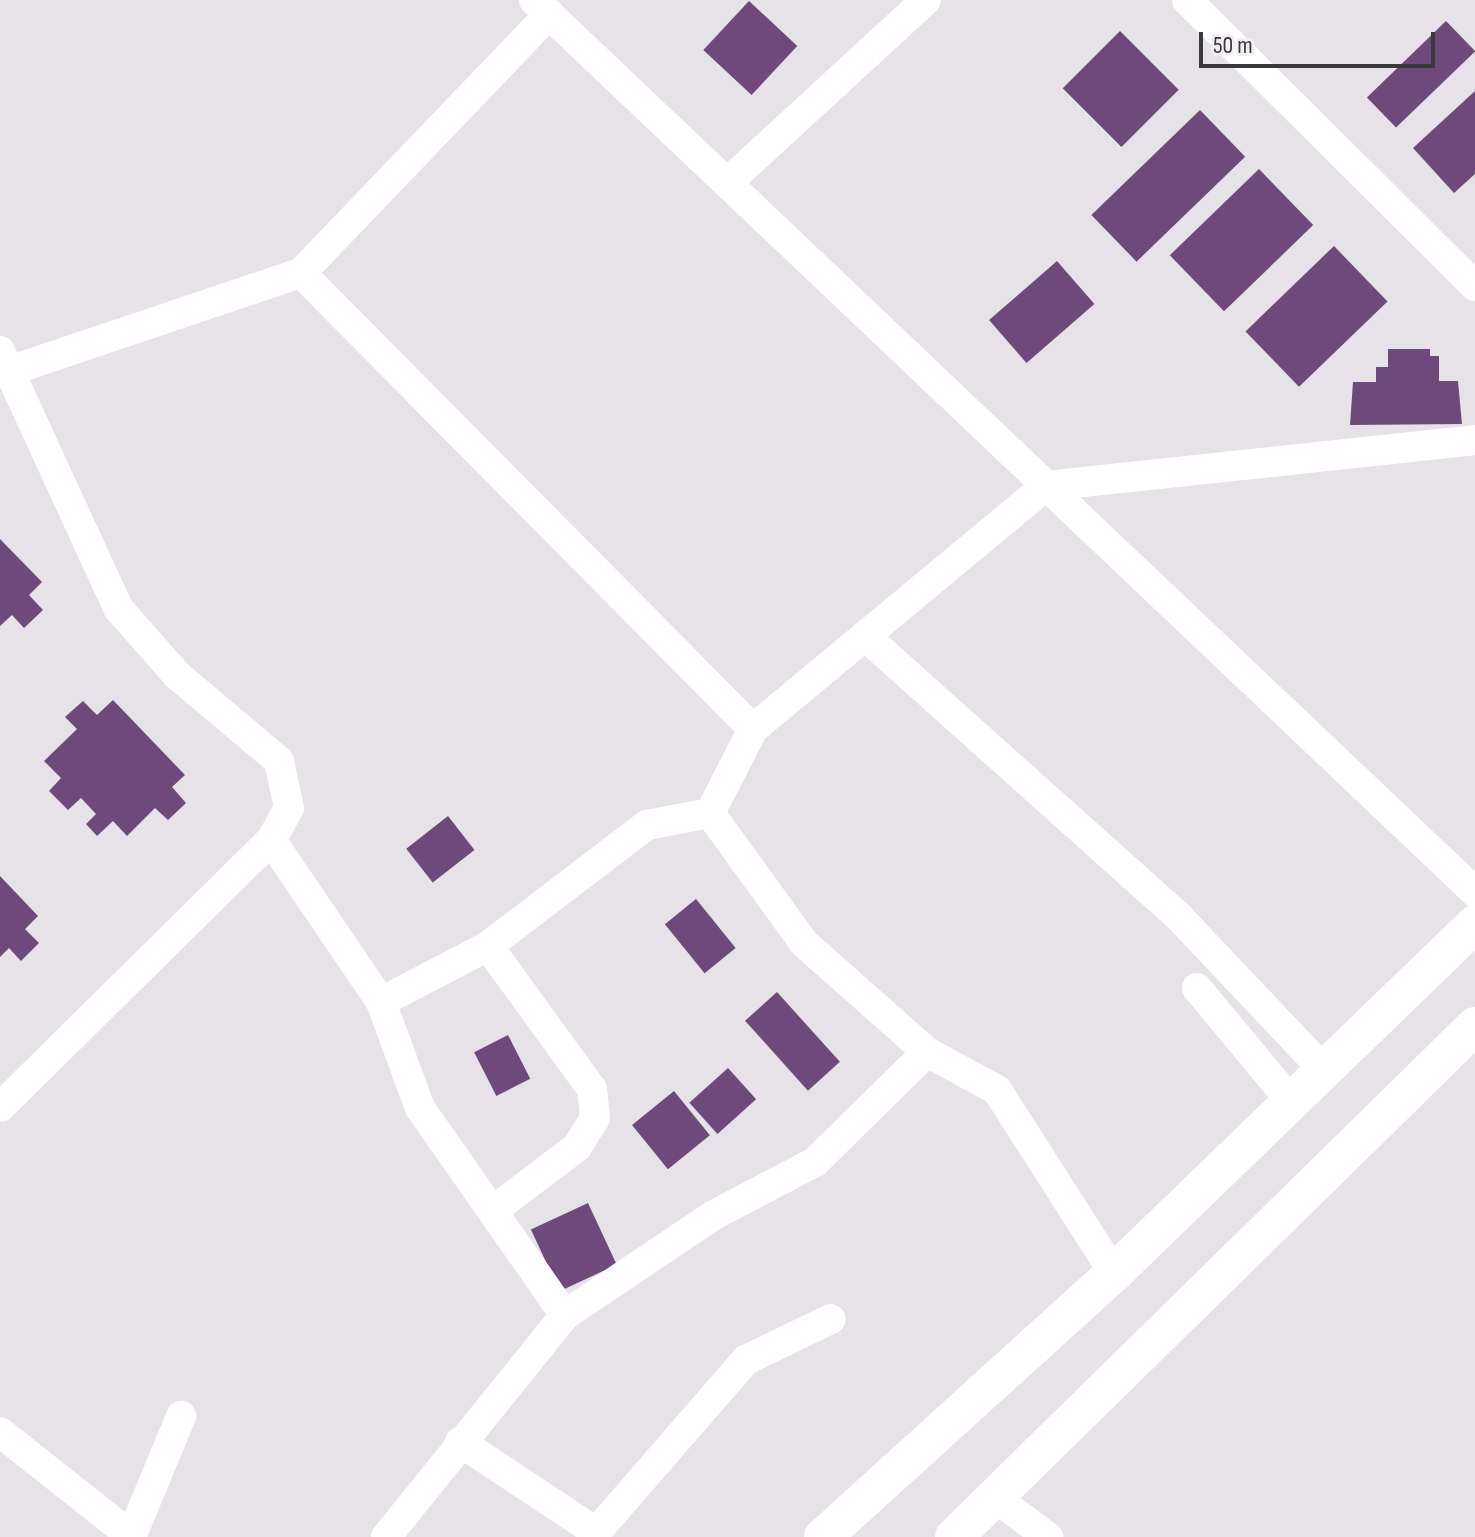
<!DOCTYPE html>
<html>
<head>
<meta charset="utf-8">
<style>
  body { margin:0 }
  #map { position:relative; width:1475px; height:1537px; overflow:hidden; background:#e6e2e7; font-family:"Sofia Sans Condensed",sans-serif }
  div>[style] { position:absolute }
  .building>* { inset:0; background:#6e497b; transform-origin:0 0 }
  .minor>* { height:30px; margin:-15px; padding:0 15px; transform-origin:15px; border-radius:15px; background:#fff }
  .major>* { height:38px; margin:-19px; padding:0 19px; transform-origin:19px; border-radius:19px; background:#fff }
  span { translate:-50% -50%; white-space:nowrap; text-align:center; line-height:1.15; -webkit-text-stroke:8px #f3eff5; paint-order:stroke }
  .scale { position:absolute; left:1199px; top:32px; width:236px; height:36px; box-sizing:border-box; border:4px solid #39383a; border-top:0; padding-left:10px; font-size:24px; line-height:28px; white-space:nowrap; color:#39383a; -webkit-text-stroke:6px #f3eff5; paint-order:stroke }
</style>
</head>
<body>
<div id="map">
  <div class="building">
    <i style="left:749px;top:1px;width:66px;height:67px;rotate:43deg"></i>
    <i style="left:1446px;top:21px;width:42px;height:110px;rotate:46deg"></i>
    <i style="left:1120px;top:31px;width:83px;height:81px;rotate:45deg"></i>
    <i style="clip-path:polygon(1475px 91px,1475px 174px,1454px 193px,1413px 148px)"></i>
    <i style="left:1200px;top:110px;width:65px;height:151px;rotate:46deg"></i>
    <i style="left:1259px;top:169px;width:78px;height:124px;rotate:46deg"></i>
    <i style="left:1334px;top:246px;width:77px;height:123px;rotate:46deg"></i>
    <i style="left:1057px;top:261px;width:57px;height:90px;rotate:49deg"></i>
    <i style="clip-path:polygon(1388px 349px,1430px 349px,1430px 356px,1439px 356px,1439px 381px,1458px 381px,1462px 424px,1350px 425px,1353px 382px,1376px 382px,1376px 367px,1388px 367px)"></i>
    <i style="clip-path:polygon(0 539px,42px 582px,29px 595px,43px 610px,24px 628px,12px 615px,0 626px)"></i>
    <i style="clip-path:polygon(113px 700px,185px 775px,172px 787px,186px 803px,168px 820px,155px 808px,127px 836px,113px 821px,97px 836px,86px 824px,96px 814px,81px 798px,68px 810px,49px 791px,61px 778px,44px 761px,77px 729px,65px 717px,83px 701px,97px 715px)"></i>
    <i style="left:448px;top:816px;width:43px;height:53px;rotate:52deg"></i>
    <i style="clip-path:polygon(0 876px,38px 916px,25px 929px,39px 943px,21px 961px,9px 948px,0 957px)"></i>
    <i style="left:696px;top:899px;width:63px;height:40px;rotate:51deg"></i>
    <i style="left:777px;top:992px;width:94px;height:43px;rotate:48deg"></i>
    <i style="left:508px;top:1035px;width:49px;height:38px;rotate:63deg"></i>
    <i style="left:728px;top:1068px;width:42px;height:52px;rotate:48deg"></i>
    <i style="left:674px;top:1091px;width:57px;height:54px;rotate:51deg"></i>
    <i style="left:588px;top:1203px;width:68px;height:63px;rotate:65deg"></i>
  </div>
  <div class="minor">
    <i style="left:534px;top:0;width:1297px;rotate:43.47deg"></i>
    <i style="left:1187px;top:0;width:406px;rotate:44.8deg"></i>
    <i style="left:727px;top:183px;width:270px;rotate:-42.6deg"></i>
    <i style="left:301px;top:273px;width:359px;rotate:-46.2deg"></i>
    <i style="left:0;top:351px;width:283px;rotate:65.3deg"></i>
    <i style="left:118px;top:608px;width:89px;rotate:48.6deg"></i>
    <i style="left:177px;top:675px;width:133px;rotate:40.1deg"></i>
    <i style="left:279px;top:761px;width:48px;rotate:78deg"></i>
    <i style="left:289px;top:808px;width:37px;rotate:119deg"></i>
    <i style="left:271px;top:840px;width:380px;rotate:135.4deg"></i>
    <i style="left:9px;top:371px;width:308px;rotate:-18.6deg"></i>
    <i style="left:301px;top:273px;width:642px;rotate:45.25deg"></i>
    <i style="left:865px;top:636px;width:423px;rotate:41.8deg"></i>
    <i style="left:1180px;top:918px;width:207px;rotate:46.6deg"></i>
    <i style="left:271px;top:840px;width:196px;rotate:55.8deg"></i>
    <i style="left:381px;top:1002px;width:113px;rotate:69.8deg"></i>
    <i style="left:420px;top:1108px;width:253px;rotate:55deg"></i>
    <i style="left:488px;top:946px;width:177px;rotate:54deg"></i>
    <i style="left:592px;top:1089px;width:29px;rotate:84deg"></i>
    <i style="left:595px;top:1118px;width:34px;rotate:122deg"></i>
    <i style="left:577px;top:1147px;width:103px;rotate:142.9deg"></i>
    <i style="left:1197px;top:988px;width:144px;rotate:50.3deg"></i>
    <i style="left:381px;top:1002px;width:121px;rotate:-27.6deg"></i>
    <i style="left:488px;top:946px;width:200px;rotate:-37.3deg"></i>
    <i style="left:647px;top:825px;width:64px;rotate:-10.8deg"></i>
    <i style="left:1114px;top:1273px;width:217px;rotate:-122.6deg"></i>
    <i style="left:997px;top:1090px;width:80px;rotate:-151.5deg"></i>
    <i style="left:927px;top:1052px;width:164px;rotate:-138.5deg"></i>
    <i style="left:804px;top:943px;width:160px;rotate:-125.9deg"></i>
    <i style="left:710px;top:813px;width:94px;rotate:-62.9deg"></i>
    <i style="left:753px;top:729px;width:381px;rotate:-39.7deg"></i>
    <i style="left:1046px;top:486px;width:431px;rotate:-6.1deg"></i>
    <i style="left:0;top:1432px;width:167px;rotate:38.4deg"></i>
    <i style="left:460px;top:1442px;width:163px;rotate:33.5deg"></i>
    <i style="left:993px;top:1496px;width:69px;rotate:36.7deg"></i>
    <i style="left:131px;top:1537px;width:131px;rotate:-67.5deg"></i>
    <i style="left:386px;top:1537px;width:285px;rotate:-51.1deg"></i>
    <i style="left:565px;top:1315px;width:179px;rotate:-33.9deg"></i>
    <i style="left:714px;top:1215px;width:114px;rotate:-27.7deg"></i>
    <i style="left:815px;top:1162px;width:157px;rotate:-44.5deg"></i>
    <i style="left:592px;top:1537px;width:235px;rotate:-49deg"></i>
    <i style="left:746px;top:1360px;width:94px;rotate:-25.8deg"></i>
  </div>
  <div class="major">
    <i style="left:823px;top:1537px;width:393px;rotate:-42.2deg"></i>
    <i style="left:1114px;top:1273px;width:502px;rotate:-44.03deg"></i>
    <i style="left:954px;top:1537px;width:730px;rotate:-44.44deg"></i>
  </div>
  <div class="scale">50 m</div>
</div>
</body>
</html>
